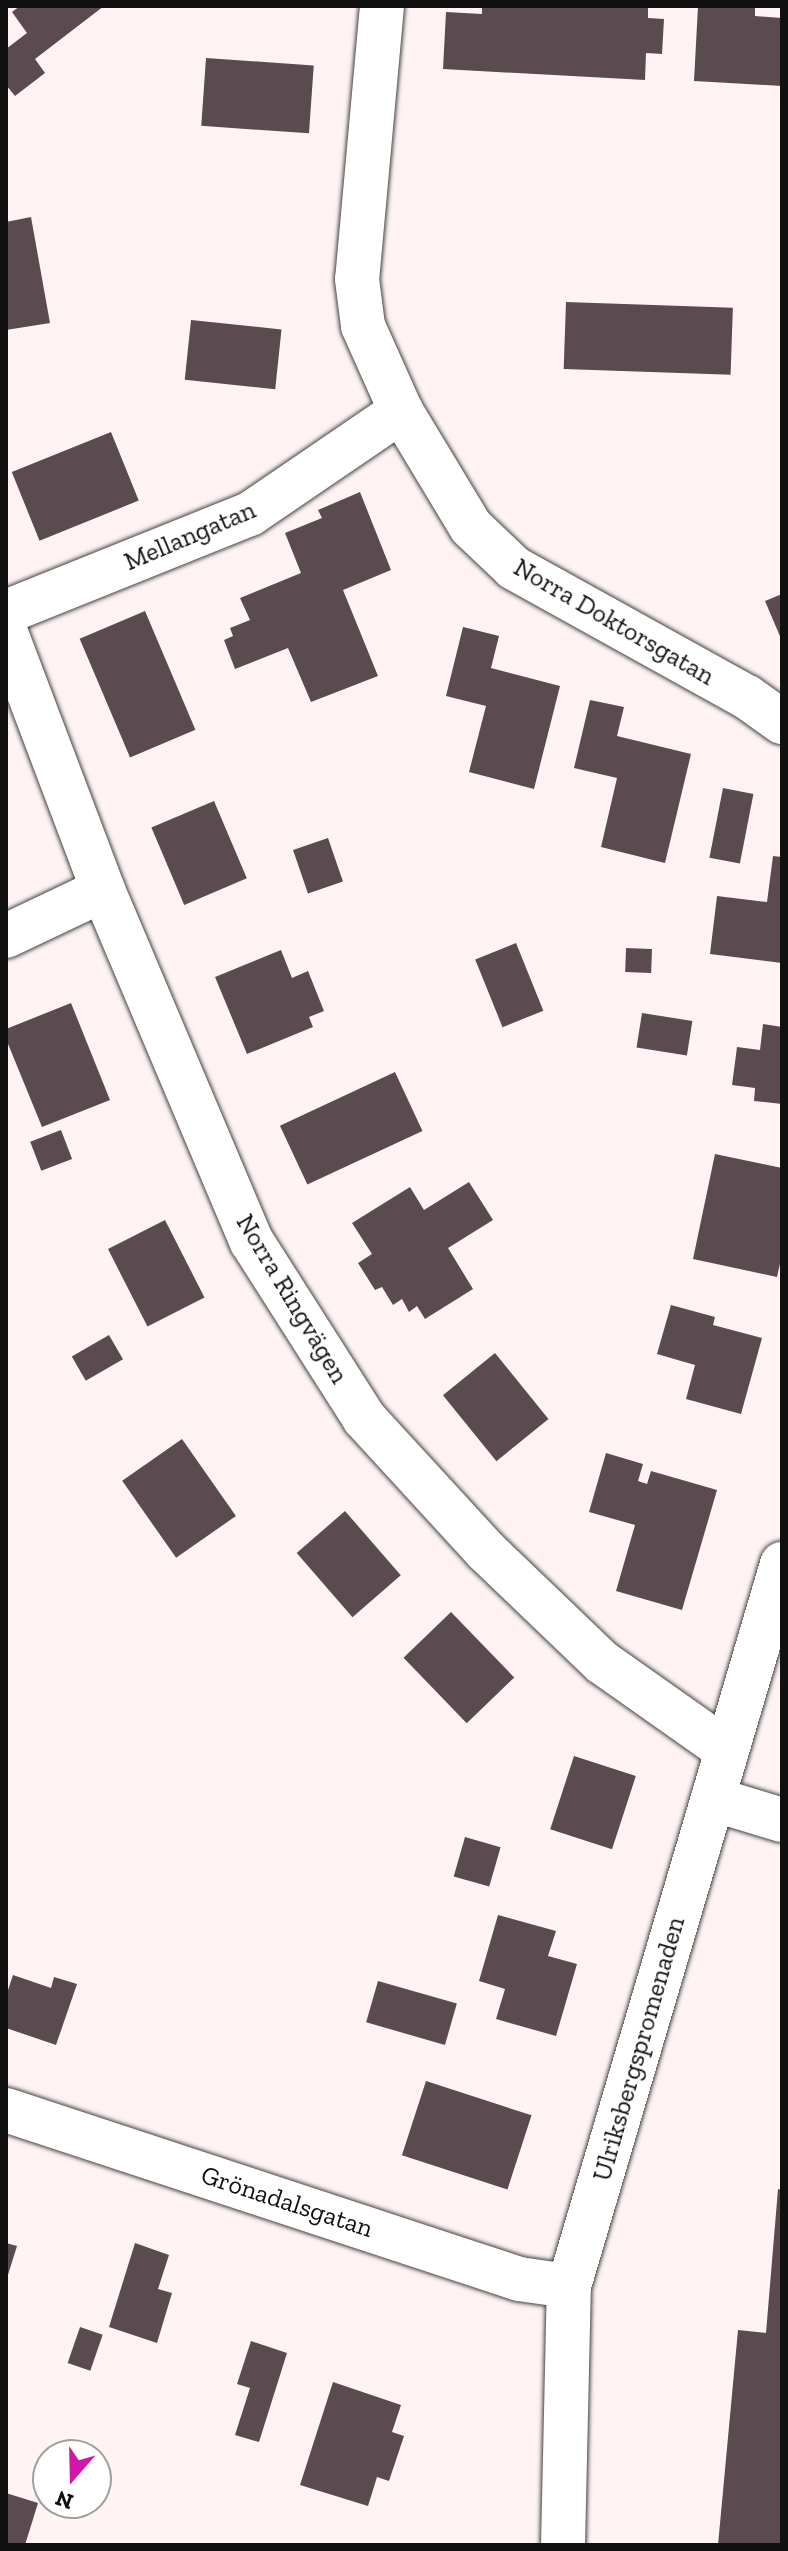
<!DOCTYPE html>
<html>
<head>
<meta charset="utf-8">
<style>
  body { margin:0 }
  #map { position:relative; width:788px; height:2551px; overflow:hidden; background:#fff4f3; font-family:"Zilla Slab",serif }
  div>[style] { position:absolute }
  .building>* { inset:0; background:#5a4b50; transform-origin:0 0 }
  .roads { filter:drop-shadow(0 0 2px #434343) drop-shadow(0 0 2px #434343) }
  .minor>* { height:44px; margin:-22px; padding:0 22px; transform-origin:22px; border-radius:22px; background:#fff }
  span { translate:-50% -50%; white-space:nowrap; text-align:center; line-height:1.15; -webkit-text-stroke:8px #fff; paint-order:stroke }
  .street-label { font-size:26px; color:#101010 }
  .frame { position:absolute; inset:0; border:8px solid #101010; pointer-events:none }
  .north { position:absolute; left:32px; top:2439px; width:80px; height:80px; box-sizing:border-box; background:#fff; border:2px solid #9f9f9f; border-radius:50%; rotate:200deg; font-size:22px; font-weight:700; line-height:32px; text-align:center; color:#101010 }
  .north::after { content:''; display:block; margin:auto; width:28px; height:36px; background:#d117a7; clip-path:polygon(50% 0,100% 100%,50% 72%,0 100%) }
</style>
</head>
<body>
<div id="map">
  <div class="building">
    <i style="clip-path:polygon(20px 6px,104px 6px,35px 59px,45px 73px,15px 96px,6px 85px,6px 49px,27px 33px,12px 12px)"></i>
    <i style="clip-path:polygon(482px 6px,648px 6px,648px 18px,664px 19px,662px 54px,646px 53px,645px 80px,443px 69px,446px 12px,482px 14px)"></i>
    <i style="clip-path:polygon(698px 6px,755px 6px,755px 16px,782px 18px,782px 86px,694px 81px)"></i>
    <i style="left:206px;top:58px;width:108px;height:68px;rotate:4deg"></i>
    <i style="clip-path:polygon(31px 217px,50px 323px,6px 330px,6px 222px)"></i>
    <i style="left:566px;top:302px;width:167px;height:67px;rotate:2deg"></i>
    <i style="left:191px;top:320px;width:91px;height:60px;rotate:6deg"></i>
    <i style="left:111px;top:432px;width:74px;height:107px;rotate:68deg"></i>
    <i style="clip-path:polygon(360px 492px,391px 570px,343px 590px,378px 676px,311px 702px,288px 648px,235px 669px,224px 640px,233px 636px,230px 628px,250px 620px,240px 598px,301px 573px,285px 533px,322px 518px,318px 510px)"></i>
    <i style="clip-path:polygon(782px 594px,782px 641px,765px 601px)"></i>
    <i style="left:145px;top:611px;width:129px;height:71px;rotate:67deg"></i>
    <i style="clip-path:polygon(463px 627px,499px 636px,491px 668px,560px 686px,534px 789px,469px 772px,486px 706px,446px 696px)"></i>
    <i style="clip-path:polygon(590px 700px,624px 707px,617px 736px,691px 754px,665px 863px,601px 847px,617px 778px,574px 768px)"></i>
    <i style="left:723px;top:788px;width:31px;height:71px;rotate:11deg"></i>
    <i style="left:214px;top:801px;width:84px;height:68px;rotate:67deg"></i>
    <i style="left:328px;top:838px;width:46px;height:37px;rotate:71deg"></i>
    <i style="clip-path:polygon(773px 856px,782px 857px,782px 963px,710px 954px,717px 896px,767px 902px)"></i>
    <i style="left:516px;top:943px;width:73px;height:44px;rotate:68deg"></i>
    <i style="left:652px;top:949px;width:24px;height:26px;rotate:92deg"></i>
    <i style="clip-path:polygon(281px 950px,292px 978px,308px 971px,324px 1011px,309px 1017px,313px 1027px,247px 1054px,215px 977px)"></i>
    <i style="clip-path:polygon(71px 1003px,110px 1100px,42px 1127px,6px 1039px,6px 1029px)"></i>
    <i style="left:642px;top:1013px;width:51px;height:35px;rotate:9deg"></i>
    <i style="clip-path:polygon(763px 1024px,782px 1027px,782px 1104px,754px 1101px,755px 1088px,732px 1085px,737px 1047px,760px 1050px)"></i>
    <i style="left:395px;top:1072px;width:65px;height:127px;rotate:65deg"></i>
    <i style="left:61px;top:1130px;width:31px;height:33px;rotate:69deg"></i>
    <i style="clip-path:polygon(715px 1154px,782px 1168px,782px 1255px,777px 1277px,693px 1259px)"></i>
    <i style="clip-path:polygon(469px 1182px,493px 1220px,448px 1248px,473px 1289px,425px 1319px,417px 1306px,409px 1312px,402px 1299px,393px 1305px,382px 1287px,375px 1290px,358px 1263px,372px 1254px,352px 1223px,410px 1187px,424px 1210px)"></i>
    <i style="left:165px;top:1220px;width:87px;height:64px;rotate:63deg"></i>
    <i style="clip-path:polygon(671px 1305px,715px 1317px,713px 1325px,762px 1338px,741px 1414px,686px 1399px,695px 1365px,657px 1354px)"></i>
    <i style="left:109px;top:1335px;width:28px;height:43px;rotate:60deg"></i>
    <i style="left:495px;top:1353px;width:85px;height:67px;rotate:51deg"></i>
    <i style="left:182px;top:1439px;width:94px;height:73px;rotate:55deg"></i>
    <i style="clip-path:polygon(606px 1453px,643px 1464px,638px 1481px,647px 1484px,651px 1471px,717px 1490px,682px 1610px,616px 1591px,635px 1525px,589px 1512px)"></i>
    <i style="left:345px;top:1511px;width:85px;height:64px;rotate:49deg"></i>
    <i style="left:451px;top:1612px;width:91px;height:66px;rotate:46deg"></i>
    <i style="left:574px;top:1756px;width:65px;height:77px;rotate:18deg"></i>
    <i style="left:465px;top:1837px;width:37px;height:41px;rotate:16deg"></i>
    <i style="clip-path:polygon(498px 1915px,556px 1931px,548px 1956px,577px 1964px,556px 2036px,496px 2019px,505px 1989px,479px 1981px)"></i>
    <i style="clip-path:polygon(13px 1975px,51px 1988px,54px 1977px,77px 1984px,56px 2045px,6px 2028px,6px 1996px)"></i>
    <i style="left:378px;top:1981px;width:82px;height:43px;rotate:16deg"></i>
    <i style="left:426px;top:2081px;width:111px;height:78px;rotate:18deg"></i>
    <i style="clip-path:polygon(778px 2189px,782px 2190px,782px 2545px,718px 2545px,738px 2330px,766px 2333px)"></i>
    <i style="clip-path:polygon(6px 2243px,17px 2246px,7px 2278px,6px 2278px)"></i>
    <i style="clip-path:polygon(135px 2243px,169px 2255px,158px 2289px,172px 2293px,157px 2343px,109px 2327px)"></i>
    <i style="left:80px;top:2327px;width:24px;height:38px;rotate:19deg"></i>
    <i style="clip-path:polygon(251px 2341px,287px 2353px,259px 2442px,235px 2435px,250px 2388px,237px 2384px)"></i>
    <i style="clip-path:polygon(333px 2382px,401px 2405px,392px 2432px,404px 2436px,389px 2481px,377px 2477px,368px 2506px,300px 2485px)"></i>
    <i style="clip-path:polygon(6px 2493px,38px 2503px,25px 2545px,6px 2545px)"></i>
  </div>
  <div class="roads">
    <div class="minor">
      <i style="left:382px;top:6px;width:274px;rotate:95.2deg"></i>
      <i style="left:357px;top:279px;width:47px;rotate:82.7deg"></i>
      <i style="left:363px;top:326px;width:93px;rotate:65.9deg"></i>
      <i style="left:401px;top:411px;width:135px;rotate:58.9deg"></i>
      <i style="left:471px;top:527px;width:59px;rotate:43.6deg"></i>
      <i style="left:514px;top:568px;width:266px;rotate:29deg"></i>
      <i style="left:747px;top:697px;width:43px;rotate:35.5deg"></i>
      <i style="left:6px;top:612px;width:263px;rotate:-21.9deg"></i>
      <i style="left:250px;top:514px;width:183px;rotate:-34.3deg"></i>
      <i style="left:6px;top:633px;width:275px;rotate:69.3deg"></i>
      <i style="left:103px;top:890px;width:382px;rotate:67.1deg"></i>
      <i style="left:252px;top:1242px;width:209px;rotate:57.5deg"></i>
      <i style="left:364px;top:1418px;width:179px;rotate:47.5deg"></i>
      <i style="left:485px;top:1550px;width:163px;rotate:43.8deg"></i>
      <i style="left:603px;top:1663px;width:149px;rotate:35.2deg"></i>
      <i style="left:6px;top:936px;width:107px;rotate:-25.4deg"></i>
      <i style="left:713px;top:1799px;width:72px;rotate:16.9deg"></i>
      <i style="left:6px;top:2110px;width:540px;rotate:18.23deg"></i>
      <i style="left:519px;top:2279px;width:50px;rotate:8deg"></i>
      <i style="left:563px;top:2545px;width:259px;rotate:-88.7deg"></i>
      <i style="left:569px;top:2286px;width:753px;rotate:-73.56deg"></i>
    </div>
  </div>
  <div class="street-label">
    <span style="left:190px;top:536px;rotate:-23deg">Mellangatan</span>
    <span style="left:614px;top:622px;rotate:30deg">Norra Doktorsgatan</span>
    <span style="left:292px;top:1299px;rotate:59deg">Norra Ringvägen</span>
    <span style="left:639px;top:2049px;rotate:-74deg">Ulriksbergspromenaden</span>
    <span style="left:287px;top:2202px;rotate:18deg">Grönadalsgatan</span>
  </div>
  <div class="frame"></div>
  <div class="north">N</div>
</div>
</body>
</html>
